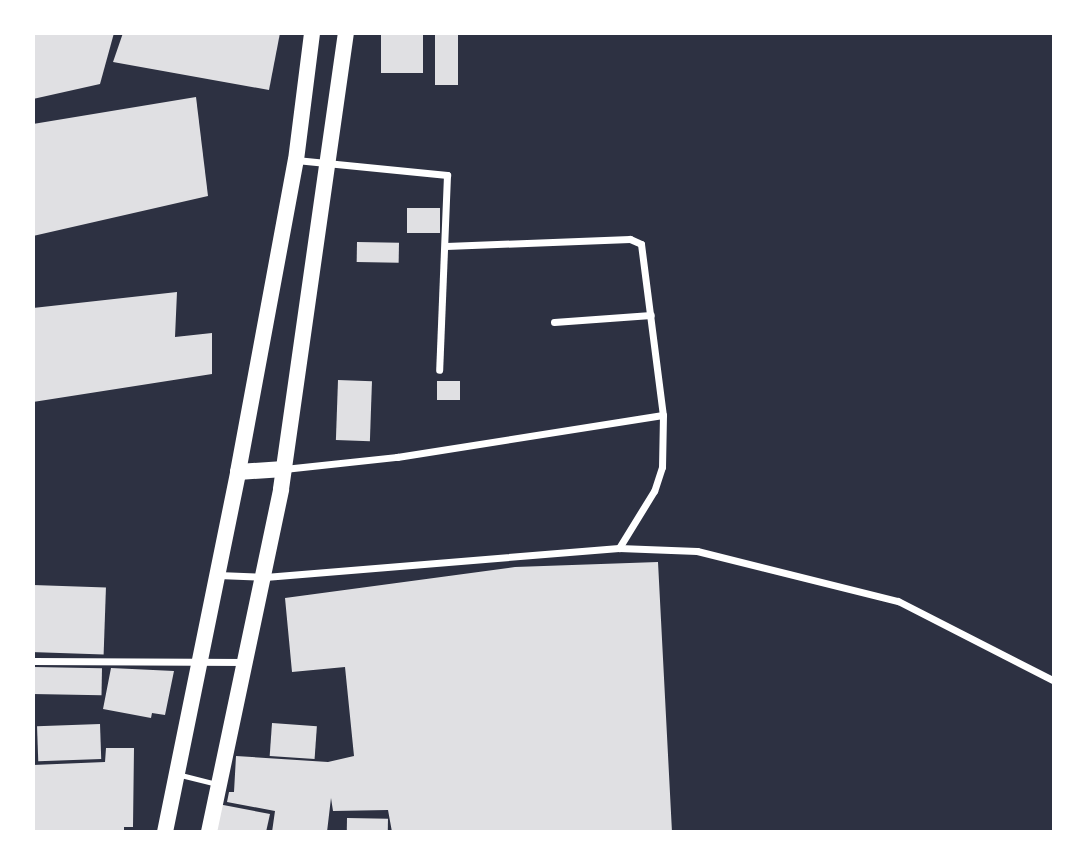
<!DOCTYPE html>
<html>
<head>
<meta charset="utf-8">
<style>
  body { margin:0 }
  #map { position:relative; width:1087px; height:865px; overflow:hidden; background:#2d3142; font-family:Cabin,sans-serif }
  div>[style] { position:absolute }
  .building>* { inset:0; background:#e0e0e3; transform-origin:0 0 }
  .service>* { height:4.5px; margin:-2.25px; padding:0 2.25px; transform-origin:2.25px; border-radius:2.25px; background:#fff }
  .minor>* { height:7px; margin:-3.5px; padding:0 3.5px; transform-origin:3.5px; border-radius:3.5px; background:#fff }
  .primary>* { height:16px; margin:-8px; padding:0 8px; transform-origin:8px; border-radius:8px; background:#fff }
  span { translate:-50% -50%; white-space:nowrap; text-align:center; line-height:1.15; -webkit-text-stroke:5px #fff; paint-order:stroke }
  .frame { position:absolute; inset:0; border:35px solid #fff; pointer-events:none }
</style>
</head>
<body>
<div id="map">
  <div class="building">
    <i style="clip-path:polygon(33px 33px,114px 33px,100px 84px,33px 99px)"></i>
    <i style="clip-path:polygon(123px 33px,280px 33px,269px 90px,113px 62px)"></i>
    <i style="left:381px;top:33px;width:42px;height:40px"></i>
    <i style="left:435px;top:33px;width:23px;height:52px"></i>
    <i style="clip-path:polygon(196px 97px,208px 196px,33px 236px,33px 124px)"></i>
    <i style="left:407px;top:208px;width:33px;height:25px"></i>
    <i style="left:357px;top:242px;width:42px;height:20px;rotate:1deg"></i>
    <i style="clip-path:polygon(177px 292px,175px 337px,212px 333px,212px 374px,33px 402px,33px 308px)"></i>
    <i style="left:338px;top:380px;width:34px;height:60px;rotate:2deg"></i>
    <i style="left:460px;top:381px;width:19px;height:23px;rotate:90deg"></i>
    <i style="clip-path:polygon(658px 562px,672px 832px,392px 832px,388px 810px,333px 811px,331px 798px,327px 832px,272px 832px,275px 811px,227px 802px,229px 792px,234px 792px,236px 756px,328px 762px,354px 756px,345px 667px,292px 672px,285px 598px,515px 567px)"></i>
    <i style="left:33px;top:585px;width:73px;height:67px;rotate:2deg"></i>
    <i style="left:33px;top:667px;width:69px;height:27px;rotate:1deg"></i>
    <i style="clip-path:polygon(111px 668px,174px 671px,165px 715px,152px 713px,151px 718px,103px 709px)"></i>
    <i style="left:272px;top:723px;width:45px;height:33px;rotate:4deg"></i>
    <i style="left:100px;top:724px;width:35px;height:63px;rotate:88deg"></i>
    <i style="clip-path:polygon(106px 748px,134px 748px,133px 827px,124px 827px,124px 832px,33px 832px,33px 765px,105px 762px)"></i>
    <i style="clip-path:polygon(218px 804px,270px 814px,266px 832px,213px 832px)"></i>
    <i style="left:347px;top:818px;width:41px;height:14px;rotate:1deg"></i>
  </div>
  <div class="service">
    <i style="left:181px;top:775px;width:36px;rotate:14deg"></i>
  </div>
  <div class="minor">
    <i style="left:296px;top:160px;width:152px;rotate:5.7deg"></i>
    <i style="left:447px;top:175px;width:195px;rotate:92.3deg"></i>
    <i style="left:446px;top:246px;width:184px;rotate:-2.2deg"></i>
    <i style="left:630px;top:239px;width:12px;rotate:24deg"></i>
    <i style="left:641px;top:244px;width:172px;rotate:82.7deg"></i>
    <i style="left:663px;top:415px;width:52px;rotate:91.1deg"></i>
    <i style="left:662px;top:467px;width:25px;rotate:108deg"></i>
    <i style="left:654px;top:491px;width:67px;rotate:121.6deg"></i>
    <i style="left:554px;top:322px;width:97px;rotate:-4.1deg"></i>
    <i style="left:284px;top:469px;width:114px;rotate:-6.1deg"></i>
    <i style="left:397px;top:457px;width:269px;rotate:-9deg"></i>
    <i style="left:218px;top:575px;width:47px;rotate:2.4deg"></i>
    <i style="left:265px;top:577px;width:355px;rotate:-4.7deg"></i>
    <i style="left:619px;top:548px;width:78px;rotate:2.2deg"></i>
    <i style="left:697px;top:551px;width:207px;rotate:14deg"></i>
    <i style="left:898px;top:601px;width:175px;rotate:27.1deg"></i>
    <i style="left:33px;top:661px;width:212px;rotate:0.3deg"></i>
  </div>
  <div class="primary">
    <i style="left:238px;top:472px;width:46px;rotate:-3.7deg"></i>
    <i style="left:165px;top:832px;width:367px;rotate:-78.5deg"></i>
    <i style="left:238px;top:472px;width:317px;rotate:-79.5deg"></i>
    <i style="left:296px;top:160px;width:128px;rotate:-82.8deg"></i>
    <i style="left:209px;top:832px;width:350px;rotate:-78.1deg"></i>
    <i style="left:281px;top:489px;width:461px;rotate:-81.9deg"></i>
  </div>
  <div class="frame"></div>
</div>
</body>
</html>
